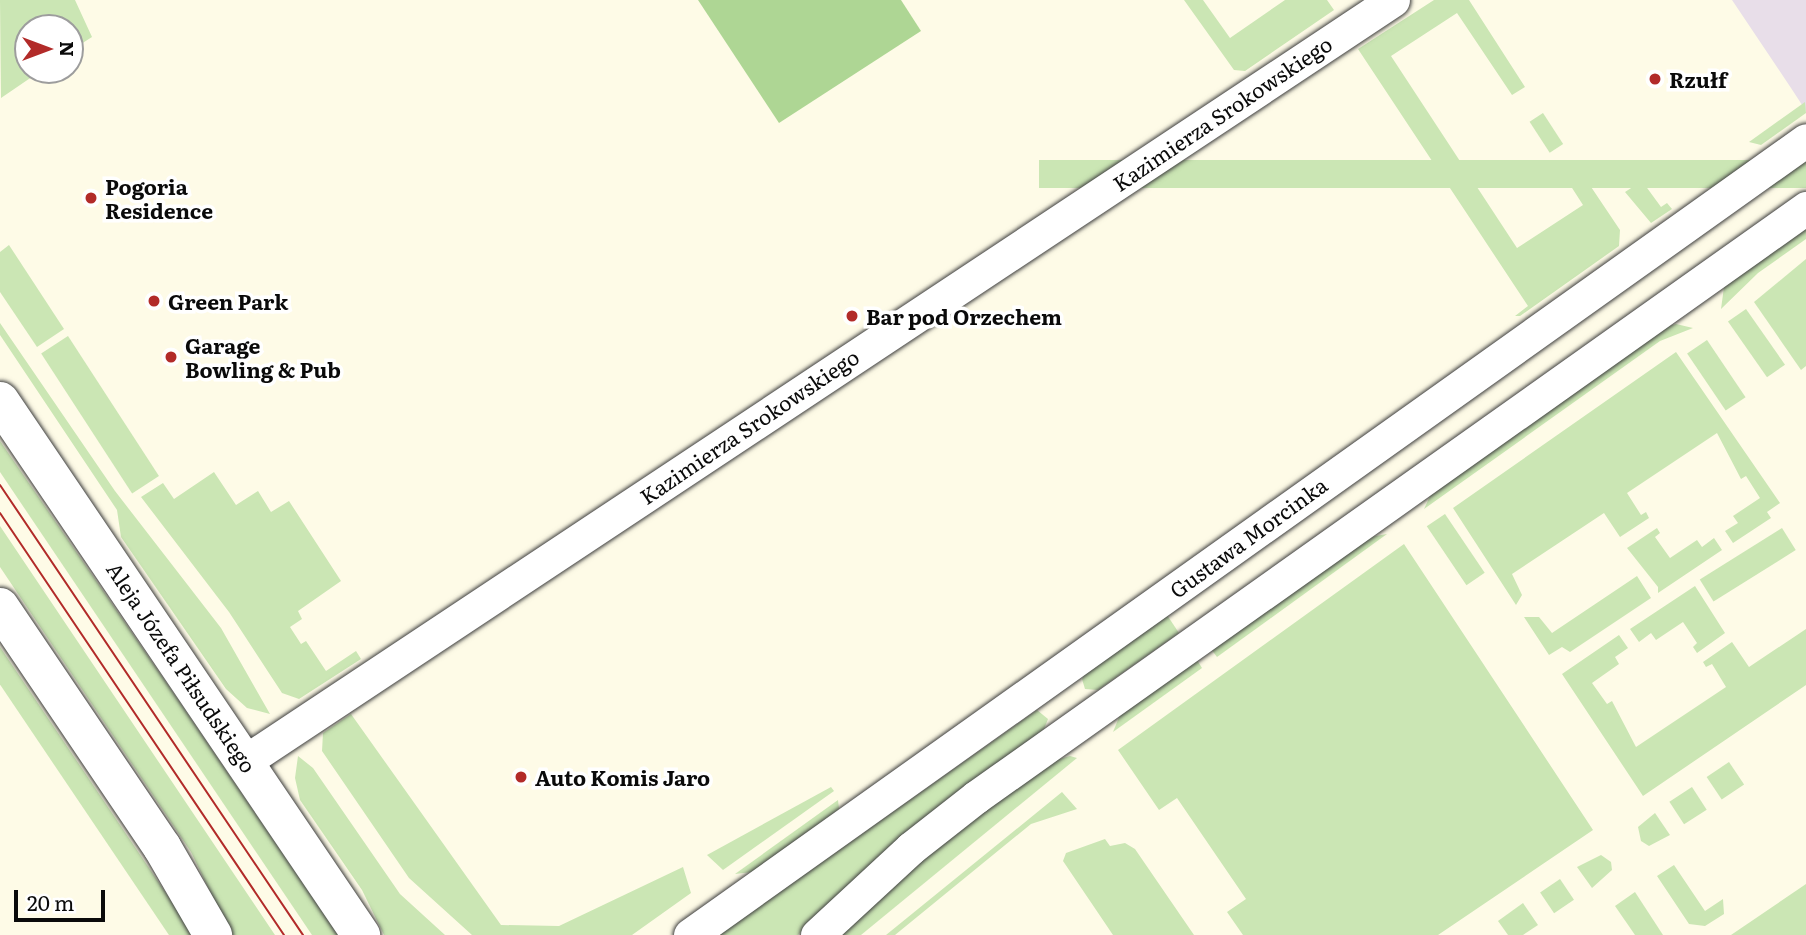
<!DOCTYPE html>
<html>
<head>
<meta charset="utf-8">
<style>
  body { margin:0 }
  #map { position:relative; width:1806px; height:935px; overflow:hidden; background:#fefbe7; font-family:Literata,serif }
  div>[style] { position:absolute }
  .industrial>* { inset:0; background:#e8dee9 }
  .green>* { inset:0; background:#cbe6b4; transform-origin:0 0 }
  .forest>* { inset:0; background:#aed694 }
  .roads { filter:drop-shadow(0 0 2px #3d3d3d) drop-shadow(0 0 2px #3d3d3d) }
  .minor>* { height:33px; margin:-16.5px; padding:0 16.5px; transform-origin:16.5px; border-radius:16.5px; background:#fff }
  .tertiary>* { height:38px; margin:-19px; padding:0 19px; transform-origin:19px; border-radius:19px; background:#fff }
  .tram>* { height:2px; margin:-1px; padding:0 1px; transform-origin:1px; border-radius:1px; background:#b22b29 }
  .dots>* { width:19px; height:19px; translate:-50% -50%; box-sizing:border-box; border:4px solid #fff; border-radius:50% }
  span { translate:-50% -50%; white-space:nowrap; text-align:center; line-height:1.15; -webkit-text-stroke:7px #fff; paint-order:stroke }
  .poi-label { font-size:21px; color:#0a0a0a; font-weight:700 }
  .left { translate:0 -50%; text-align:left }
  .street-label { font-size:21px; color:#0a0a0a }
  .north { position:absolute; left:14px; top:14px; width:70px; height:70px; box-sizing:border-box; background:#fff; border:2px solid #9d9d9d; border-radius:50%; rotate:90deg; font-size:19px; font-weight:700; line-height:28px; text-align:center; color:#0a0a0a }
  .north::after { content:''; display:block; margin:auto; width:24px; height:32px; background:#b22b29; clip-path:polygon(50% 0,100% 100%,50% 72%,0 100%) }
  .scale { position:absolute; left:14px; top:890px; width:91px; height:32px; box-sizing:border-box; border:4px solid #0a0a0a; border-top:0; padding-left:9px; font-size:21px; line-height:24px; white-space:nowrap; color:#0a0a0a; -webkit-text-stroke:5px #fff; paint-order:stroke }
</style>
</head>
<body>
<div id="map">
  <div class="industrial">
    <i style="clip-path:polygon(1732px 0,1806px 0,1806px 111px,1791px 88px)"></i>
  </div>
  <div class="green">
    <i style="clip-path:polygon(0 0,75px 0,92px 37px,70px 51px,70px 28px,28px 28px,28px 70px,42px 70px,1px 98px)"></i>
    <i style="clip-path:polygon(1184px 0,1203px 0,1230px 38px,1285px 0,1327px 0,1334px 10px,1245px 71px,1234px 70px)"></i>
    <i style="clip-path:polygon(1434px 0,1469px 0,1525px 87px,1512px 95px,1457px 13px,1391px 56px,1517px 248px,1583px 205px,1565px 177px,1579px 169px,1620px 230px,1619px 246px,1520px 316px,1515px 316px,1528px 306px,1358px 49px)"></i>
    <i style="clip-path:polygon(1805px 102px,1806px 113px,1761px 145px,1749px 142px)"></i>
    <i style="left:1543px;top:113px;width:37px;height:16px;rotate:57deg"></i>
    <i style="left:1806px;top:160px;width:28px;height:767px;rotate:90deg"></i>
    <i style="clip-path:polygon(1642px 181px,1661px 207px,1667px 203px,1672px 209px,1651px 223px,1625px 192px)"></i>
    <i style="clip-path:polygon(1806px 228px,1806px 239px,1758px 273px,1721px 309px,1724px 287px)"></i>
    <i style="clip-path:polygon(9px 245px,64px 329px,37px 347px,0 292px,0 252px)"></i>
    <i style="clip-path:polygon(1806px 259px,1806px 366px,1801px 370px,1754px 302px)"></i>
    <i style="left:1746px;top:309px;width:68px;height:22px;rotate:55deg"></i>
    <i style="clip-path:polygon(0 323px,115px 491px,221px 628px,270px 714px,247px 708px,226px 689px,121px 537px,117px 510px,0 335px)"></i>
    <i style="clip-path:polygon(1676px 324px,1693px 328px,1660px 341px,1424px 509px,1432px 492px,1665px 327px)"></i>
    <i style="left:68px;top:336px;width:167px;height:32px;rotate:57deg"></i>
    <i style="left:1707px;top:340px;width:69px;height:24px;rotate:56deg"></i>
    <i style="clip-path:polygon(1676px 352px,1780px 503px,1767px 512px,1771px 518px,1733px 543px,1725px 531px,1738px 523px,1733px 516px,1760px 498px,1746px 476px,1741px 479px,1717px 433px,1627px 493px,1641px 515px,1646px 512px,1649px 518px,1620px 537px,1604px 513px,1512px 574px,1522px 595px,1516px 605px,1453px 508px)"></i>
    <i style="clip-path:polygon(0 441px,170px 688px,338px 935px,312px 935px,0 472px)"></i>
    <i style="clip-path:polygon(214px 472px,236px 505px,258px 491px,271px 512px,289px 501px,341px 581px,298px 611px,302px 619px,290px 627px,301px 644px,306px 641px,326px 671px,356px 651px,361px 659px,299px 699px,282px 693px,229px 612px,141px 497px,163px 483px,174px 499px)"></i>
    <i style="left:1445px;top:514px;width:71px;height:22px;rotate:56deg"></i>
    <i style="clip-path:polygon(0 526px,275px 935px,231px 935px,191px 852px,0 567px)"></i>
    <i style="clip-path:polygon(1657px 528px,1660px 533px,1655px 537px,1670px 558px,1697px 540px,1702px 547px,1714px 538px,1722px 550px,1658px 593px,1658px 587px,1627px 548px)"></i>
    <i style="left:1782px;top:528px;width:26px;height:97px;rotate:58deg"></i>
    <i style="clip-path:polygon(1387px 534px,1217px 657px,1211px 649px,1370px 537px)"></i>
    <i style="clip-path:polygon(1404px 544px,1593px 830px,1438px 935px,1243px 935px,1227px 912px,1246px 899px,1177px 798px,1159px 810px,1118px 750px)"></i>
    <i style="clip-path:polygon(1637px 576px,1651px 598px,1570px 652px,1562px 647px,1549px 655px,1524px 617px,1539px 617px,1552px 633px)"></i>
    <i style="clip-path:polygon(1695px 586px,1725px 633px,1697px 653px,1693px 647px,1697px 643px,1683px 622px,1656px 640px,1651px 633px,1639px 642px,1630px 629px)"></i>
    <i style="clip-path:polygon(1167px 615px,1179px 633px,1098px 690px,1085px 689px,1082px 679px,1086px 672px)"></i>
    <i style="clip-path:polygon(1806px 629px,1806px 685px,1643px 796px,1562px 674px,1619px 635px,1628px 648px,1615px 657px,1619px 664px,1592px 683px,1607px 704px,1612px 701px,1636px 747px,1726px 687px,1712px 664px,1706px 667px,1703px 662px,1732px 642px,1749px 667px)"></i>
    <i style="left:0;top:647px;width:347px;height:21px;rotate:56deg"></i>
    <i style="clip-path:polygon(1197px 660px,1202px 668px,1113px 732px,1120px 715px)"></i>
    <i style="clip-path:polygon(1037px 710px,1048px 719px,1044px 729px,874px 861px,798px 935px,719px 935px)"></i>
    <i style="clip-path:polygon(351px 714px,501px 925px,559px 926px,683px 867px,691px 893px,632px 935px,472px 935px,409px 878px,322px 751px,323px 733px)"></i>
    <i style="clip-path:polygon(298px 756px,313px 768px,400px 894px,445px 935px,384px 935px,362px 890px,300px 800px,295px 778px)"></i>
    <i style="clip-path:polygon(1070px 756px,1077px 758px,861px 935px,838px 935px,959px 829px,1056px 760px)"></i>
    <i style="left:1729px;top:762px;width:27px;height:27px;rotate:56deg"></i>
    <i style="clip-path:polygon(831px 787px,834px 791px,723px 870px,707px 855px)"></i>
    <i style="left:1692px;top:787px;width:27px;height:27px;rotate:57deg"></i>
    <i style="clip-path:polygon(1062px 792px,1077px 809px,1031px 824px,895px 935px,886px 935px)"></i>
    <i style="clip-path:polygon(838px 800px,839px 809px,752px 872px,735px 874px)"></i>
    <i style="clip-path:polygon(1655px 813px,1670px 835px,1649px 846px,1641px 841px,1638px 827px)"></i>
    <i style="clip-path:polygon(1105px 839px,1110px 846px,1125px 843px,1135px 849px,1194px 935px,1113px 935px,1063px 861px,1066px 853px)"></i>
    <i style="clip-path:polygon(1601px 855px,1611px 862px,1612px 870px,1592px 888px,1577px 867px)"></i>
    <i style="clip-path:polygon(1674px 865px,1705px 911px,1723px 899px,1724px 914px,1705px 926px,1689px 924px,1657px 876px)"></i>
    <i style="left:1560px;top:879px;width:25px;height:24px;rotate:56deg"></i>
    <i style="clip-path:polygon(1806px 884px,1806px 935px,1731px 935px)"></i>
    <i style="clip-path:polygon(1635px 892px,1663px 935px,1635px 935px,1615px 906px)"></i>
    <i style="clip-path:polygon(1523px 903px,1538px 925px,1523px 935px,1508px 935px,1498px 921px)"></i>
  </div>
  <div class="forest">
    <i style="clip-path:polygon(698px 0,901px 0,921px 31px,779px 123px)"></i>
  </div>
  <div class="roads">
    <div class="minor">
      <i style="left:247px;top:760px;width:1375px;rotate:-33.55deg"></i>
      <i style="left:690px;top:935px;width:1370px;rotate:-35.46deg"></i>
      <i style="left:817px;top:935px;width:128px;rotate:-42.8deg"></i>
      <i style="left:911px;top:848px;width:83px;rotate:-38.1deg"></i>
      <i style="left:976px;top:797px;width:1018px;rotate:-35.36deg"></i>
    </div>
    <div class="tertiary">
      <i style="left:0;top:401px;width:645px;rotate:55.94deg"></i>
      <i style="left:0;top:607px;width:290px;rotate:56deg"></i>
      <i style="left:162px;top:847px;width:102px;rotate:59.9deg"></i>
    </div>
  </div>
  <div class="tram">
    <i style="left:0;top:485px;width:543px;rotate:56.05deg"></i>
    <i style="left:0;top:513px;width:509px;rotate:56.06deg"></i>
  </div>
  <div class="dots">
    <i style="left:1655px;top:79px;background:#b22b29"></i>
    <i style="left:91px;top:198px;background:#b22b29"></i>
    <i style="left:154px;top:301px;background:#b22b29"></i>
    <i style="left:852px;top:316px;background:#b22b29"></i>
    <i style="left:171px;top:357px;background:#b22b29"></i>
    <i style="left:521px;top:777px;background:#b22b29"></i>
  </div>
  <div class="poi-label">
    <span class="left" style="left:1669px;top:79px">Rzułf</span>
    <span class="left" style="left:105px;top:198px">Pogoria<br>Residence</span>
    <span class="left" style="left:168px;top:301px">Green Park</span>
    <span class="left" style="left:866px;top:316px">Bar pod Orzechem</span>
    <span class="left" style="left:185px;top:357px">Garage<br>Bowling &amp; Pub</span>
    <span class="left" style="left:535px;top:777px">Auto Komis Jaro</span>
  </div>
  <div class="street-label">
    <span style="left:1222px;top:113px;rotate:-34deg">Kazimierza Srokowskiego</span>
    <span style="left:749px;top:426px;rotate:-34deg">Kazimierza Srokowskiego</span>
    <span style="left:1248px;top:537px;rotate:-36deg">Gustawa Morcinka</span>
    <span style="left:182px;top:667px;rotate:56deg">Aleja Józefa Piłsudskiego</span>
  </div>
  <div class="north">N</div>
  <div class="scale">20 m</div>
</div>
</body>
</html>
